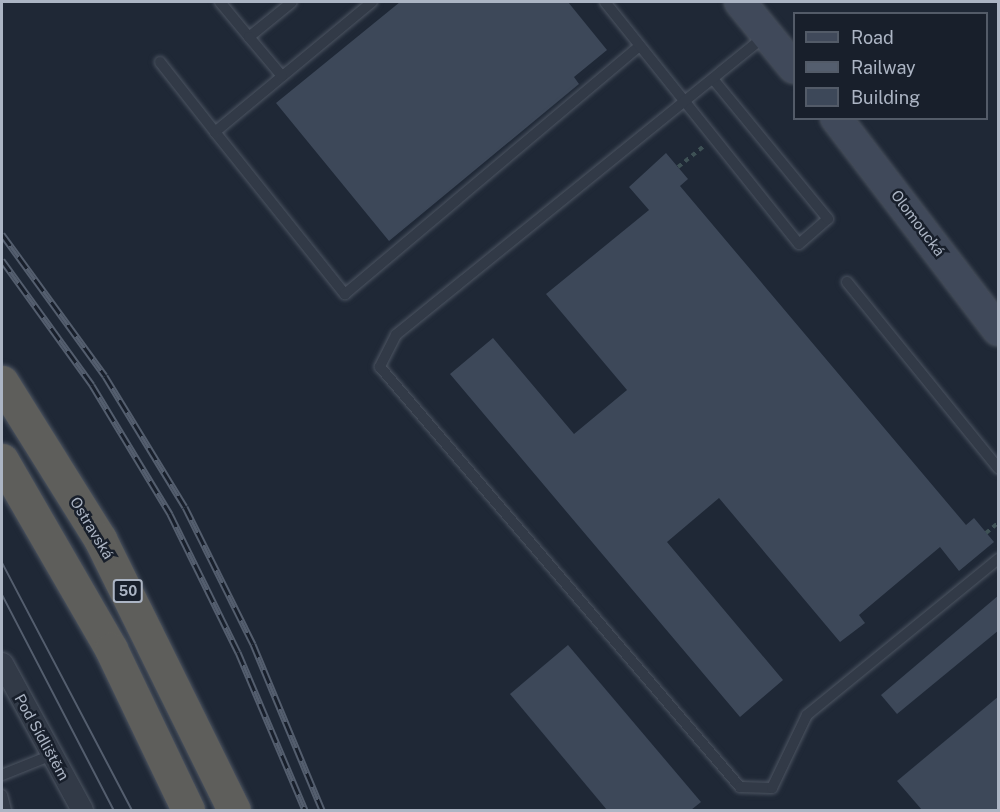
<!DOCTYPE html>
<html>
<head>
<meta charset="utf-8">
<style>
  body { margin:0 }
  #map { position:relative; width:1000px; height:812px; overflow:hidden; background:#1f2836; font-family:"Public Sans",sans-serif }
  div>[style] { position:absolute }
  .building>* { inset:0; background:#3d4859 }
  .path>* { height:4px; margin-top:-2px; transform-origin:0; background:repeating-linear-gradient(90deg,#3e5155 0 4.5px,transparent 0 9px) }
  .roads { filter:drop-shadow(0 0 2px #4d5562) drop-shadow(0 0 2px #4d5562) }
  .service>* { height:10px; margin:-5px; padding:0 5px; transform-origin:5px; border-radius:5px; background:#323a47 }
  .minor>* { height:21px; margin:-10.5px; padding:0 10.5px; transform-origin:10.5px; border-radius:10.5px; background:#323a47 }
  .secondary>* { height:30px; margin:-15px; padding:0 15px; transform-origin:15px; border-radius:15px; background:#40495a }
  .trunk>* { height:33px; margin:-16.5px; padding:0 16.5px; transform-origin:16.5px; border-radius:16.5px; background:#5e5e5b }
  .tram>* { height:1.5px; margin:-0.75px; padding:0 0.75px; transform-origin:0.75px; border-radius:0.75px; background:#545e6e }
  .rail>* { height:7px; margin-top:-3.5px; transform-origin:0; background:repeating-linear-gradient(90deg,#181f2b 0 14px,#545e6e 0 28px); box-sizing:border-box; border-block:2px solid #545e6e }
  span { translate:-50% -50%; white-space:nowrap; text-align:center; line-height:1.15; -webkit-text-stroke:5px #181f2b; paint-order:stroke }
  .shield-label span { padding:2px 4px; background:#181f2b; border:2px solid; border-radius:4px; -webkit-text-stroke-width:0 }
  .shield-label { font-size:14px; color:#acb5c4; font-weight:700 }
  .street-label { font-size:15px; color:#acb5c4 }
  .frame { position:absolute; inset:0; border:3px solid #acb5c4; pointer-events:none }
  .legend { position:absolute; left:793px; top:12px; width:195px; height:108px; box-sizing:border-box; background:#181f2b; border:2px solid #535b68; margin:0; padding:8px 10px; list-style:none; font-size:18px; color:#acb5c4 }
  .legend li { display:flex; align-items:center; gap:12px; height:30px }
  .legend b { width:30px; border:2px solid #535b68 }
</style>
</head>
<body>
<div id="map">
  <div class="building">
    <i style="clip-path:polygon(400px 2px,568px 2px,607px 50px,574px 77px,579px 84px,389px 241px,276px 103px)"></i>
    <i style="clip-path:polygon(666px 153px,688px 179px,680px 186px,966px 525px,974px 518px,994px 542px,959px 571px,940px 547px,859px 615px,865px 623px,840px 642px,719px 498px,667px 542px,783px 680px,740px 717px,450px 374px,493px 338px,574px 434px,627px 390px,546px 294px,649px 210px,629px 187px)"></i>
    <i style="clip-path:polygon(999px 595px,999px 630px,897px 714px,881px 695px)"></i>
    <i style="clip-path:polygon(568px 645px,701px 802px,691px 810px,607px 810px,510px 694px)"></i>
    <i style="clip-path:polygon(999px 696px,999px 810px,922px 810px,897px 781px)"></i>
  </div>
  <div class="path">
    <i style="left:678px;top:167px;width:32px;rotate:-39deg"></i>
    <i style="left:986px;top:533px;width:16px;rotate:-40deg"></i>
  </div>
  <div class="roads">
    <div class="service">
      <i style="left:220px;top:2px;width:45px;rotate:50.4deg"></i>
      <i style="left:249px;top:37px;width:55px;rotate:-39.1deg"></i>
      <i style="left:372px;top:2px;width:204px;rotate:140.4deg"></i>
      <i style="left:215px;top:132px;width:208px;rotate:51.3deg"></i>
      <i style="left:345px;top:294px;width:385px;rotate:-40.1deg"></i>
      <i style="left:605px;top:2px;width:310px;rotate:51.3deg"></i>
      <i style="left:799px;top:244px;width:38px;rotate:-41deg"></i>
      <i style="left:828px;top:219px;width:181px;rotate:-129.4deg"></i>
      <i style="left:765px;top:36px;width:475px;rotate:141deg"></i>
      <i style="left:396px;top:335px;width:36px;rotate:117deg"></i>
      <i style="left:380px;top:367px;width:553px;rotate:49.4deg"></i>
      <i style="left:740px;top:787px;width:32px;rotate:2deg"></i>
      <i style="left:772px;top:788px;width:81px;rotate:-64.4deg"></i>
      <i style="left:807px;top:715px;width:247px;rotate:-39.2deg"></i>
      <i style="left:249px;top:37px;width:51px;rotate:49.8deg"></i>
      <i style="left:160px;top:62px;width:89px;rotate:51.8deg"></i>
      <i style="left:847px;top:282px;width:240px;rotate:50.9deg"></i>
      <i style="left:2px;top:775px;width:54px;rotate:-21.8deg"></i>
      <i style="left:2px;top:795px;width:16px;rotate:75deg"></i>
    </div>
    <div class="minor">
      <i style="left:2px;top:663px;width:167px;rotate:61.4deg"></i>
    </div>
    <div class="secondary">
      <i style="left:740px;top:2px;width:85px;rotate:50.7deg"></i>
      <i style="left:836px;top:118px;width:267px;rotate:52.6deg"></i>
    </div>
    <div class="trunk">
      <i style="left:2px;top:382px;width:185px;rotate:58deg"></i>
      <i style="left:100px;top:539px;width:302px;rotate:63.7deg"></i>
      <i style="left:2px;top:460px;width:218px;rotate:60deg"></i>
      <i style="left:111px;top:649px;width:178px;rotate:64.4deg"></i>
    </div>
  </div>
  <div class="tram">
    <i style="left:2px;top:562px;width:280px;rotate:62.3deg"></i>
    <i style="left:2px;top:594px;width:243px;rotate:62.6deg"></i>
  </div>
  <div class="rail">
    <i style="left:2px;top:234px;width:175px;rotate:54deg"></i>
    <i style="left:105px;top:376px;width:153px;rotate:58.6deg"></i>
    <i style="left:185px;top:507px;width:153px;rotate:63.6deg"></i>
    <i style="left:253px;top:644px;width:180px;rotate:67.4deg"></i>
    <i style="left:2px;top:260px;width:154px;rotate:54.2deg"></i>
    <i style="left:92px;top:385px;width:151px;rotate:58.8deg"></i>
    <i style="left:170px;top:514px;width:154px;rotate:63.8deg"></i>
    <i style="left:238px;top:652px;width:172px;rotate:67deg"></i>
  </div>
  <div class="shield-label">
    <span style="left:128px;top:591px">50</span>
  </div>
  <div class="street-label">
    <span style="left:918px;top:223px;rotate:53deg">Olomoucká</span>
    <span style="left:92px;top:528px;rotate:59deg">Ostravská</span>
    <span style="left:42px;top:737px;rotate:61deg">Pod Sídlištěm</span>
  </div>
  <div class="frame"></div>
  <ul class="legend">
  <li><b style="height:8px;background:#40495a"></b>Road</li>
  <li><b style="height:8px;background:#545e6e"></b>Railway</li>
  <li><b style="height:16px;background:#3d4859"></b>Building</li>
  </ul>
</div>
</body>
</html>
